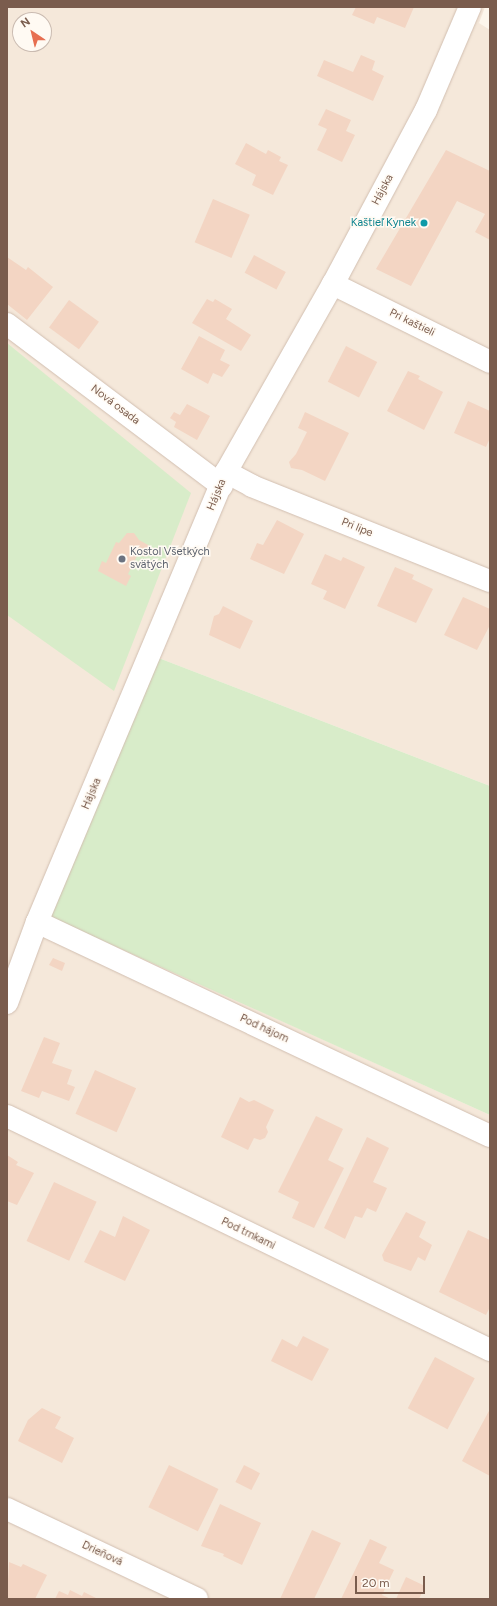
<!DOCTYPE html>
<html>
<head>
<meta charset="utf-8">
<style>
  body { margin:0 }
  #map { position:relative; width:497px; height:1606px; overflow:hidden; background:#fdf6ec; font-family:Figtree,sans-serif }
  div>[style] { position:absolute }
  .residential>* { inset:0; background:#f5e8da }
  .green>* { inset:0; background:#d8ecc9 }
  .building>* { inset:0; background:#f3d5c3; transform-origin:0 0 }
  .roads { filter:drop-shadow(0 0 1px #d1beb0) drop-shadow(0 0 1px #d1beb0) }
  .minor>* { height:22px; margin:-11px; padding:0 11px; transform-origin:11px; border-radius:11px; background:#fff }
  .dots>* { width:11px; height:11px; translate:-50% -50%; box-sizing:border-box; border:2px solid #fffaf3; border-radius:50% }
  span { translate:-50% -50%; white-space:nowrap; text-align:center; line-height:1.15; -webkit-text-stroke:3px #fffaf3; paint-order:stroke }
  .street-label { font-size:11px; color:#7a5c4d }
  .culture-label { font-size:11px; color:#0d838f }
  .right { translate:-100% -50%; text-align:right }
  .worship-label { font-size:11px; color:#5b616d }
  .left { translate:0 -50%; text-align:left }
  .frame { position:absolute; inset:0; border:8px solid #7a5c4d; pointer-events:none }
  .north { position:absolute; left:12px; top:12px; width:40px; height:40px; box-sizing:border-box; background:#fffaf3; border:1px solid #cabbb1; border-radius:50%; rotate:325deg; font-size:11px; font-weight:700; line-height:16px; text-align:center; color:#7a5c4d }
  .north::after { content:''; display:block; margin:auto; width:14px; height:18px; background:#e76f51; clip-path:polygon(50% 0,100% 100%,50% 72%,0 100%) }
  .scale { position:absolute; left:355px; top:1576px; width:70px; height:18px; box-sizing:border-box; border:2px solid #7a5c4d; border-top:0; padding-left:5px; font-size:12px; line-height:14px; white-space:nowrap; color:#7a5c4d; -webkit-text-stroke:3px #fffaf3; paint-order:stroke }
</style>
</head>
<body>
<div id="map">
  <div class="residential">
    <i style="clip-path:polygon(evenodd,7px 7px,485px 7px,479px 23px,490px 30px,490px 786px,156px 657px,52px 917px,490px 1115px,490px 1599px,7px 1599px,7px 7px,20px 20px,44px 20px,44px 44px,20px 44px,20px 20px)"></i>
  </div>
  <div class="green">
    <i style="clip-path:polygon(7px 343px,191px 493px,114px 691px,7px 615px)"></i>
    <i style="clip-path:polygon(156px 657px,490px 786px,490px 1115px,50px 917px)"></i>
  </div>
  <div class="building">
    <i style="clip-path:polygon(356px 7px,414px 7px,405px 28px,377px 17px,374px 24px,352px 15px)"></i>
    <i style="clip-path:polygon(361px 55px,375px 61px,372px 70px,384px 76px,373px 101px,317px 76px,324px 60px,353px 72px)"></i>
    <i style="clip-path:polygon(326px 109px,351px 120px,346px 131px,355px 135px,342px 162px,317px 150px,327px 129px,318px 125px)"></i>
    <i style="clip-path:polygon(246px 143px,266px 154px,268px 150px,281px 157px,279px 161px,288px 165px,273px 195px,252px 185px,256px 175px,235px 164px)"></i>
    <i style="clip-path:polygon(446px 150px,490px 171px,490px 240px,475px 232px,485px 214px,457px 201px,411px 286px,376px 269px)"></i>
    <i style="left:213px;top:199px;width:40px;height:47px;rotate:23deg"></i>
    <i style="left:254px;top:255px;width:36px;height:20px;rotate:28deg"></i>
    <i style="clip-path:polygon(7px 257px,26px 270px,28px 267px,53px 287px,27px 320px,7px 304px)"></i>
    <i style="clip-path:polygon(207px 299px,213px 302px,215px 299px,232px 309px,226px 319px,251px 335px,241px 351px,192px 323px)"></i>
    <i style="left:69px;top:300px;width:37px;height:34px;rotate:36deg"></i>
    <i style="clip-path:polygon(199px 336px,225px 350px,220px 360px,230px 365px,222px 377px,213px 373px,208px 384px,181px 369px)"></i>
    <i style="left:346px;top:346px;width:35px;height:40px;rotate:27deg"></i>
    <i style="clip-path:polygon(408px 371px,420px 376px,418px 379px,443px 392px,424px 430px,387px 411px)"></i>
    <i style="clip-path:polygon(468px 401px,490px 411px,490px 438px,486px 447px,454px 433px)"></i>
    <i style="clip-path:polygon(187px 404px,210px 416px,197px 440px,174px 427px,176px 422px,170px 418px,174px 412px,180px 415px)"></i>
    <i style="clip-path:polygon(305px 412px,349px 433px,325px 481px,302px 470px,291px 468px,289px 462px,296px 454px,307px 432px,298px 428px)"></i>
    <i style="clip-path:polygon(277px 520px,304px 534px,284px 574px,250px 559px,257px 543px,263px 545px)"></i>
    <i style="clip-path:polygon(127px 533px,134px 533px,139px 540px,150px 546px,145px 557px,138px 554px,128px 574px,131px 576px,126px 586px,98px 571px,102px 561px,106px 563px,116px 542px,119px 543px)"></i>
    <i style="clip-path:polygon(325px 554px,341px 561px,343px 557px,365px 567px,345px 609px,323px 599px,327px 591px,311px 584px)"></i>
    <i style="clip-path:polygon(395px 567px,414px 575px,412px 579px,433px 589px,416px 623px,377px 606px)"></i>
    <i style="clip-path:polygon(463px 597px,490px 609px,490px 625px,477px 650px,444px 635px)"></i>
    <i style="clip-path:polygon(223px 606px,253px 621px,240px 649px,209px 635px,214px 616px,219px 614px)"></i>
    <i style="clip-path:polygon(53px 958px,65px 963px,62px 971px,49px 965px)"></i>
    <i style="clip-path:polygon(44px 1037px,60px 1043px,52px 1063px,72px 1070px,67px 1084px,75px 1087px,69px 1101px,42px 1091px,39px 1098px,21px 1091px)"></i>
    <i style="left:95px;top:1070px;width:45px;height:48px;rotate:24deg"></i>
    <i style="clip-path:polygon(240px 1097px,249px 1102px,254px 1100px,274px 1110px,266px 1127px,268px 1132px,265px 1138px,260px 1140px,254px 1138px,248px 1150px,221px 1137px)"></i>
    <i style="clip-path:polygon(316px 1116px,343px 1129px,328px 1160px,344px 1168px,314px 1228px,292px 1218px,299px 1202px,278px 1192px)"></i>
    <i style="clip-path:polygon(367px 1137px,389px 1148px,373px 1182px,387px 1188px,376px 1212px,367px 1208px,362px 1218px,355px 1216px,345px 1239px,324px 1228px)"></i>
    <i style="clip-path:polygon(7px 1155px,18px 1162px,16px 1165px,34px 1173px,17px 1205px,7px 1201px)"></i>
    <i style="left:54px;top:1182px;width:47px;height:65px;rotate:25deg"></i>
    <i style="clip-path:polygon(406px 1212px,426px 1222px,419px 1237px,432px 1245px,425px 1261px,418px 1257px,411px 1271px,384px 1261px,382px 1255px)"></i>
    <i style="clip-path:polygon(123px 1216px,150px 1230px,125px 1281px,84px 1262px,100px 1230px,115px 1237px)"></i>
    <i style="clip-path:polygon(468px 1230px,490px 1240px,490px 1307px,486px 1315px,439px 1292px)"></i>
    <i style="clip-path:polygon(303px 1336px,329px 1349px,312px 1381px,271px 1361px,282px 1339px,297px 1347px)"></i>
    <i style="left:435px;top:1357px;width:45px;height:58px;rotate:28deg"></i>
    <i style="clip-path:polygon(42px 1408px,61px 1417px,55px 1428px,74px 1438px,62px 1463px,18px 1441px,28px 1420px)"></i>
    <i style="clip-path:polygon(490px 1409px,490px 1476px,462px 1461px)"></i>
    <i style="left:169px;top:1465px;width:55px;height:47px;rotate:26deg"></i>
    <i style="left:244px;top:1465px;width:18px;height:19px;rotate:27deg"></i>
    <i style="clip-path:polygon(220px 1504px,261px 1523px,242px 1565px,223px 1556px,224px 1554px,201px 1546px)"></i>
    <i style="clip-path:polygon(312px 1530px,341px 1543px,314px 1599px,280px 1599px)"></i>
    <i style="clip-path:polygon(370px 1539px,387px 1547px,379px 1563px,394px 1570px,382px 1595px,391px 1599px,341px 1599px)"></i>
    <i style="clip-path:polygon(9px 1562px,21px 1567px,23px 1564px,47px 1575px,35px 1599px,7px 1599px)"></i>
    <i style="clip-path:polygon(406px 1577px,425px 1586px,419px 1599px,396px 1599px)"></i>
    <i style="clip-path:polygon(70px 1590px,82px 1596px,84px 1592px,98px 1599px,55px 1599px,59px 1591px,68px 1595px)"></i>
  </div>
  <div class="roads">
    <div class="minor">
      <i style="left:333px;top:284px;width:175px;rotate:26.4deg"></i>
      <i style="left:7px;top:324px;width:269px;rotate:37deg"></i>
      <i style="left:226px;top:472px;width:30px;rotate:28deg"></i>
      <i style="left:252px;top:486px;width:256px;rotate:21.8deg"></i>
      <i style="left:37px;top:922px;width:501px;rotate:25.29deg"></i>
      <i style="left:7px;top:1003px;width:86px;rotate:-69.7deg"></i>
      <i style="left:37px;top:922px;width:488px;rotate:-67.2deg"></i>
      <i style="left:226px;top:472px;width:216px;rotate:-60.4deg"></i>
      <i style="left:333px;top:284px;width:197px;rotate:-61.9deg"></i>
      <i style="left:426px;top:110px;width:112px;rotate:-66.9deg"></i>
      <i style="left:7px;top:1116px;width:537px;rotate:25.85deg"></i>
      <i style="left:7px;top:1509px;width:210px;rotate:25.3deg"></i>
    </div>
  </div>
  <div class="dots">
    <i style="left:424px;top:223px;background:#0f9aa8"></i>
    <i style="left:122px;top:559px;background:#6b7280"></i>
  </div>
  <div class="street-label">
    <span style="left:383px;top:190px;rotate:-62deg">Hájska</span>
    <span style="left:412px;top:323px;rotate:26deg">Pri kaštieli</span>
    <span style="left:115px;top:405px;rotate:37deg">Nová osada</span>
    <span style="left:217px;top:495px;rotate:-68deg">Hájska</span>
    <span style="left:357px;top:528px;rotate:22deg">Pri lipe</span>
    <span style="left:92px;top:794px;rotate:-67deg">Hájska</span>
    <span style="left:264px;top:1029px;rotate:25deg">Pod hájom</span>
    <span style="left:248px;top:1234px;rotate:26deg">Pod trnkami</span>
    <span style="left:102px;top:1554px;rotate:25deg">Drieňová</span>
  </div>
  <div class="culture-label">
    <span class="right" style="left:416px;top:223px">Kaštieľ Kynek</span>
  </div>
  <div class="worship-label">
    <span class="left" style="left:130px;top:559px">Kostol Všetkých<br>svätých</span>
  </div>
  <div class="frame"></div>
  <div class="north">N</div>
  <div class="scale">20 m</div>
</div>
</body>
</html>
